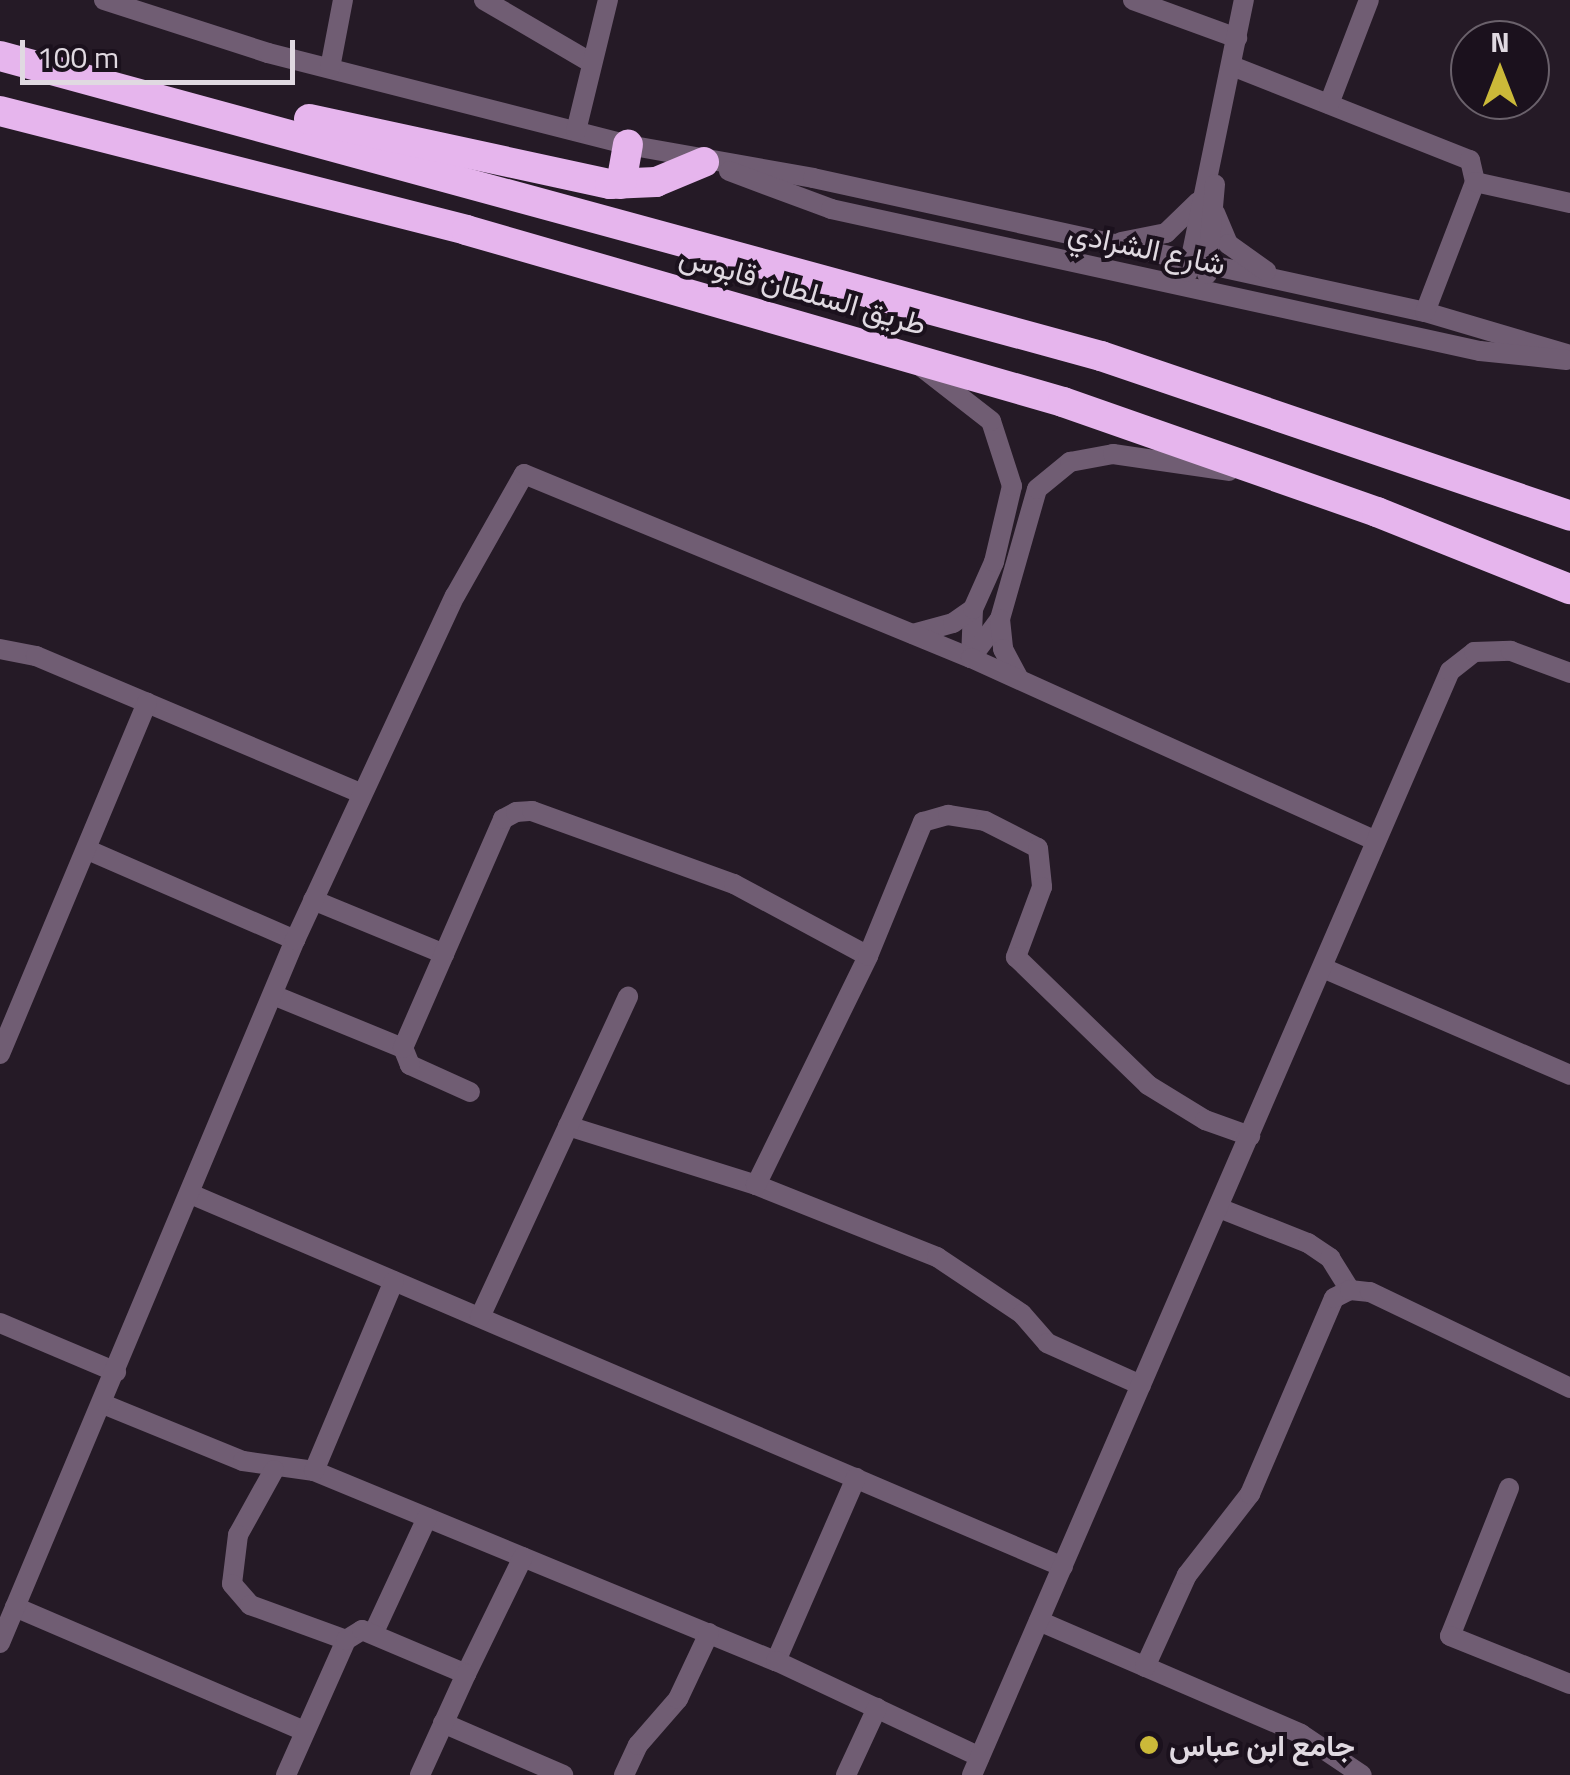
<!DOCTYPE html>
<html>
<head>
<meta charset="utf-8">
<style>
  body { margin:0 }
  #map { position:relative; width:1570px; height:1775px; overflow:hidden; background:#251a26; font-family:"Titillium Web",Vazirmatn,sans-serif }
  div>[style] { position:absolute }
  .minor>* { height:20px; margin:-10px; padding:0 10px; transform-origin:10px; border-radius:10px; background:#705d73 }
  .highway>* { height:30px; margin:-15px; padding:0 15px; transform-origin:15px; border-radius:15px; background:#e6b5ed }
  .dots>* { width:28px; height:28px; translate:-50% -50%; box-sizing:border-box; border:5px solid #1b111d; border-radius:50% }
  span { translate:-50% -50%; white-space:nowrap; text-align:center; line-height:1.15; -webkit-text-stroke:8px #1b111d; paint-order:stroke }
  .street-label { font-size:30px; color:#e0d9e1 }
  .poi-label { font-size:30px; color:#e0d9e1; font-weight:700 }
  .left { translate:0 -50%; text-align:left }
  .north { position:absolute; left:1450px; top:20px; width:100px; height:100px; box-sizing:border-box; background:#1b111d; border:2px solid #6a616b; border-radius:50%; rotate:0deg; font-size:28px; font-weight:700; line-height:40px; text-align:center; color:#e0d9e1 }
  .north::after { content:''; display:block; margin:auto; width:35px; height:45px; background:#cbb939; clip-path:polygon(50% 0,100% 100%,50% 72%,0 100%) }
  .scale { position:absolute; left:20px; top:40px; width:275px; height:45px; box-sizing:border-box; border:5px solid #e0d9e1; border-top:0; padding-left:12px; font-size:30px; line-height:35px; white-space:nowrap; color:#e0d9e1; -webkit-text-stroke:8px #1b111d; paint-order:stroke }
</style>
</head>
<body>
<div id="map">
  <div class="minor">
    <i style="left:104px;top:0;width:172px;rotate:17.9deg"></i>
    <i style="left:268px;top:53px;width:372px;rotate:14.3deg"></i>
    <i style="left:628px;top:145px;width:188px;rotate:10.1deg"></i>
    <i style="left:813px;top:178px;width:626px;rotate:12.35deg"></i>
    <i style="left:1425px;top:312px;width:151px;rotate:16.5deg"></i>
    <i style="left:484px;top:0;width:125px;rotate:30.3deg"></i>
    <i style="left:1133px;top:0;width:111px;rotate:20.1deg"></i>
    <i style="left:1232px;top:66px;width:256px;rotate:21.6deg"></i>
    <i style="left:1470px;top:160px;width:23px;rotate:77deg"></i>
    <i style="left:1475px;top:182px;width:139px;rotate:111deg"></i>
    <i style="left:330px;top:68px;width:69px;rotate:-79.2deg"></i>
    <i style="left:1329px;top:104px;width:111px;rotate:-69deg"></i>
    <i style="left:576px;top:131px;width:135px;rotate:-76.3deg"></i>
    <i style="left:729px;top:171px;width:109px;rotate:20.4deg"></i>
    <i style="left:831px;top:209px;width:664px;rotate:12.34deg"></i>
    <i style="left:1480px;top:351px;width:87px;rotate:5.9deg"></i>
    <i style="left:1475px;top:182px;width:97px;rotate:12.5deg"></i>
    <i style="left:1215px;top:213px;width:34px;rotate:67deg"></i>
    <i style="left:1228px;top:244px;width:47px;rotate:35.4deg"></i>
    <i style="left:1121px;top:242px;width:46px;rotate:-11.3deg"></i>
    <i style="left:1166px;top:233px;width:45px;rotate:-44.1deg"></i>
    <i style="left:1188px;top:272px;width:278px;rotate:-78.4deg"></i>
    <i style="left:1207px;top:274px;width:90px;rotate:-84.9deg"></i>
    <i style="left:973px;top:609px;width:49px;rotate:92.3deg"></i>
    <i style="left:971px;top:658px;width:49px;rotate:-53.4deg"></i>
    <i style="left:1000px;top:619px;width:135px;rotate:-74.1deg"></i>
    <i style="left:1037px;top:489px;width:43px;rotate:-39.3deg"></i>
    <i style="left:1070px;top:462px;width:44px;rotate:-10.5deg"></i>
    <i style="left:1113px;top:454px;width:117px;rotate:8.3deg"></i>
    <i style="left:1000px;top:619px;width:30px;rotate:84deg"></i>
    <i style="left:1003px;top:649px;width:34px;rotate:62deg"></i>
    <i style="left:913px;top:634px;width:41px;rotate:-15.4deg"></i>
    <i style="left:953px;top:623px;width:24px;rotate:-35deg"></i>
    <i style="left:973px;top:609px;width:51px;rotate:-65.9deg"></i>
    <i style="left:994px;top:562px;width:78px;rotate:-76.7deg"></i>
    <i style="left:1012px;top:486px;width:68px;rotate:-107.9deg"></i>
    <i style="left:991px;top:421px;width:91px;rotate:-142.1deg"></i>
    <i style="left:0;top:649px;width:37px;rotate:11deg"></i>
    <i style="left:36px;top:656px;width:353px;rotate:22.9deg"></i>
    <i style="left:88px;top:850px;width:226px;rotate:23.5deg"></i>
    <i style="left:313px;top:900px;width:142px;rotate:22.4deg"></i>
    <i style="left:1323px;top:968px;width:269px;rotate:23.4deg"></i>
    <i style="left:273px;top:995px;width:140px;rotate:22.2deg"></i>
    <i style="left:0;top:1054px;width:381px;rotate:-67.3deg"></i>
    <i style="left:470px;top:1092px;width:66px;rotate:-155.8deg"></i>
    <i style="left:410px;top:1065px;width:18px;rotate:-112deg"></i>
    <i style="left:403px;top:1048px;width:250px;rotate:-66.4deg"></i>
    <i style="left:503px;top:819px;width:15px;rotate:-28deg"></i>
    <i style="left:516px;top:812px;width:16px;rotate:-4deg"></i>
    <i style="left:532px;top:811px;width:215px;rotate:19.9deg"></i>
    <i style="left:734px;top:884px;width:152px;rotate:28.2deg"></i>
    <i style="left:568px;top:1126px;width:197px;rotate:17.4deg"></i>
    <i style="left:756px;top:1185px;width:195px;rotate:21.7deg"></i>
    <i style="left:937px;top:1257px;width:102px;rotate:33.8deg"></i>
    <i style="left:1022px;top:1314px;width:38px;rotate:49deg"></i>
    <i style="left:1047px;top:1343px;width:103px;rotate:24.1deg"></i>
    <i style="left:756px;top:1185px;width:255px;rotate:-63.9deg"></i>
    <i style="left:868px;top:956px;width:145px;rotate:-67.7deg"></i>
    <i style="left:923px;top:822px;width:26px;rotate:-16deg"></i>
    <i style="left:948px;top:815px;width:37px;rotate:9deg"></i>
    <i style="left:985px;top:821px;width:59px;rotate:27deg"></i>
    <i style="left:1038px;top:848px;width:39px;rotate:84deg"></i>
    <i style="left:1042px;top:887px;width:75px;rotate:110.4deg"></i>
    <i style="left:1016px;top:957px;width:184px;rotate:44.1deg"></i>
    <i style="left:1148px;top:1085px;width:67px;rotate:31.6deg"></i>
    <i style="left:1205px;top:1120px;width:48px;rotate:19.6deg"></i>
    <i style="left:193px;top:1195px;width:946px;rotate:23.15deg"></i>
    <i style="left:1219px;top:1208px;width:96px;rotate:21.5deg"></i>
    <i style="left:1308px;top:1243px;width:27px;rotate:34deg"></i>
    <i style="left:1330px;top:1258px;width:38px;rotate:58deg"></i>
    <i style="left:480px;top:1317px;width:353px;rotate:-65.2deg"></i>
    <i style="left:0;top:1323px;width:126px;rotate:22.9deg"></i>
    <i style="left:103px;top:1404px;width:151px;rotate:22.2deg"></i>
    <i style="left:243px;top:1461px;width:72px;rotate:8deg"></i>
    <i style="left:314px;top:1471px;width:500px;rotate:22.4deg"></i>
    <i style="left:776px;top:1661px;width:200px;rotate:-66.4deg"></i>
    <i style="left:274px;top:1470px;width:74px;rotate:119deg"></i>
    <i style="left:238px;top:1535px;width:49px;rotate:97deg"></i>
    <i style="left:232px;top:1584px;width:28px;rotate:49deg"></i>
    <i style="left:250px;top:1605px;width:102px;rotate:20deg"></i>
    <i style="left:314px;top:1471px;width:206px;rotate:-67.2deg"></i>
    <i style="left:1509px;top:1488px;width:159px;rotate:111.7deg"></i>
    <i style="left:1450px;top:1636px;width:129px;rotate:21.8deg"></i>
    <i style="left:15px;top:1607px;width:314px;rotate:23.2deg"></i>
    <i style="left:1039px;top:1621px;width:285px;rotate:23.3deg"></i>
    <i style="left:1301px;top:1734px;width:73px;rotate:33.9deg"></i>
    <i style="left:374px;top:1632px;width:126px;rotate:-65.1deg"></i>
    <i style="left:0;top:1643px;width:762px;rotate:-67.24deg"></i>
    <i style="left:295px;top:940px;width:379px;rotate:-65.1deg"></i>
    <i style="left:455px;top:596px;width:140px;rotate:-60.5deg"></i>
    <i style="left:524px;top:474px;width:483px;rotate:22.4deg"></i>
    <i style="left:971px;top:658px;width:443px;rotate:24.3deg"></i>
    <i style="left:776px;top:1661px;width:225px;rotate:25.2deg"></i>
    <i style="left:1145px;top:1667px;width:101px;rotate:-65.5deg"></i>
    <i style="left:1187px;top:1575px;width:103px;rotate:-52.1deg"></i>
    <i style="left:1250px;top:1494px;width:213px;rotate:-66.8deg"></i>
    <i style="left:1334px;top:1298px;width:18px;rotate:-27deg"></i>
    <i style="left:1350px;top:1290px;width:20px;rotate:6deg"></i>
    <i style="left:1370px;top:1292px;width:222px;rotate:25.6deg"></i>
    <i style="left:466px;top:1674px;width:130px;rotate:-64deg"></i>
    <i style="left:443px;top:1723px;width:131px;rotate:23.4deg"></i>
    <i style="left:286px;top:1775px;width:148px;rotate:-66deg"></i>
    <i style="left:346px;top:1640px;width:19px;rotate:-32deg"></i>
    <i style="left:362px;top:1630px;width:113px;rotate:22.9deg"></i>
    <i style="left:466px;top:1674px;width:111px;rotate:114.5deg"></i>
    <i style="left:624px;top:1775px;width:33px;rotate:-65deg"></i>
    <i style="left:638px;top:1745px;width:61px;rotate:-49deg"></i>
    <i style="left:678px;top:1699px;width:73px;rotate:-64.8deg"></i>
    <i style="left:846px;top:1775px;width:74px;rotate:-65.2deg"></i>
    <i style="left:972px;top:1775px;width:1203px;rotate:-66.59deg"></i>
    <i style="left:1450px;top:671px;width:31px;rotate:-38deg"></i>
    <i style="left:1474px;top:652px;width:37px;rotate:-2deg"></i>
    <i style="left:1511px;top:651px;width:63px;rotate:20.4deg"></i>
  </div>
  <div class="highway">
    <i style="left:0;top:56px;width:1141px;rotate:15.24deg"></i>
    <i style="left:1101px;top:356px;width:496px;rotate:18.8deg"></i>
    <i style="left:0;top:111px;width:481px;rotate:14.3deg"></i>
    <i style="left:466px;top:230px;width:621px;rotate:16.07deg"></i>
    <i style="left:1063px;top:402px;width:333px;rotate:19.3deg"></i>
    <i style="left:1377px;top:512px;width:208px;rotate:21.8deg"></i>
    <i style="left:309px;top:119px;width:308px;rotate:12.2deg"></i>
    <i style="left:610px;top:184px;width:46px;rotate:-2.5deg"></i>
    <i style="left:656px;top:182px;width:52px;rotate:-22.6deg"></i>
    <i style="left:621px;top:184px;width:40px;rotate:-80deg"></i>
  </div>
  <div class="dots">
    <i style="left:1149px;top:1745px;background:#cbb939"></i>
  </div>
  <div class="street-label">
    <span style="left:1147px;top:248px;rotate:12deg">شارع الشرادي</span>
    <span style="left:803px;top:290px;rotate:16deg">طريق السلطان قابوس</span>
  </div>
  <div class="poi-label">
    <span class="left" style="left:1169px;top:1745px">جامع ابن عباس</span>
  </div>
  <div class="north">N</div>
  <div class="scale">100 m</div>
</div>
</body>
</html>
